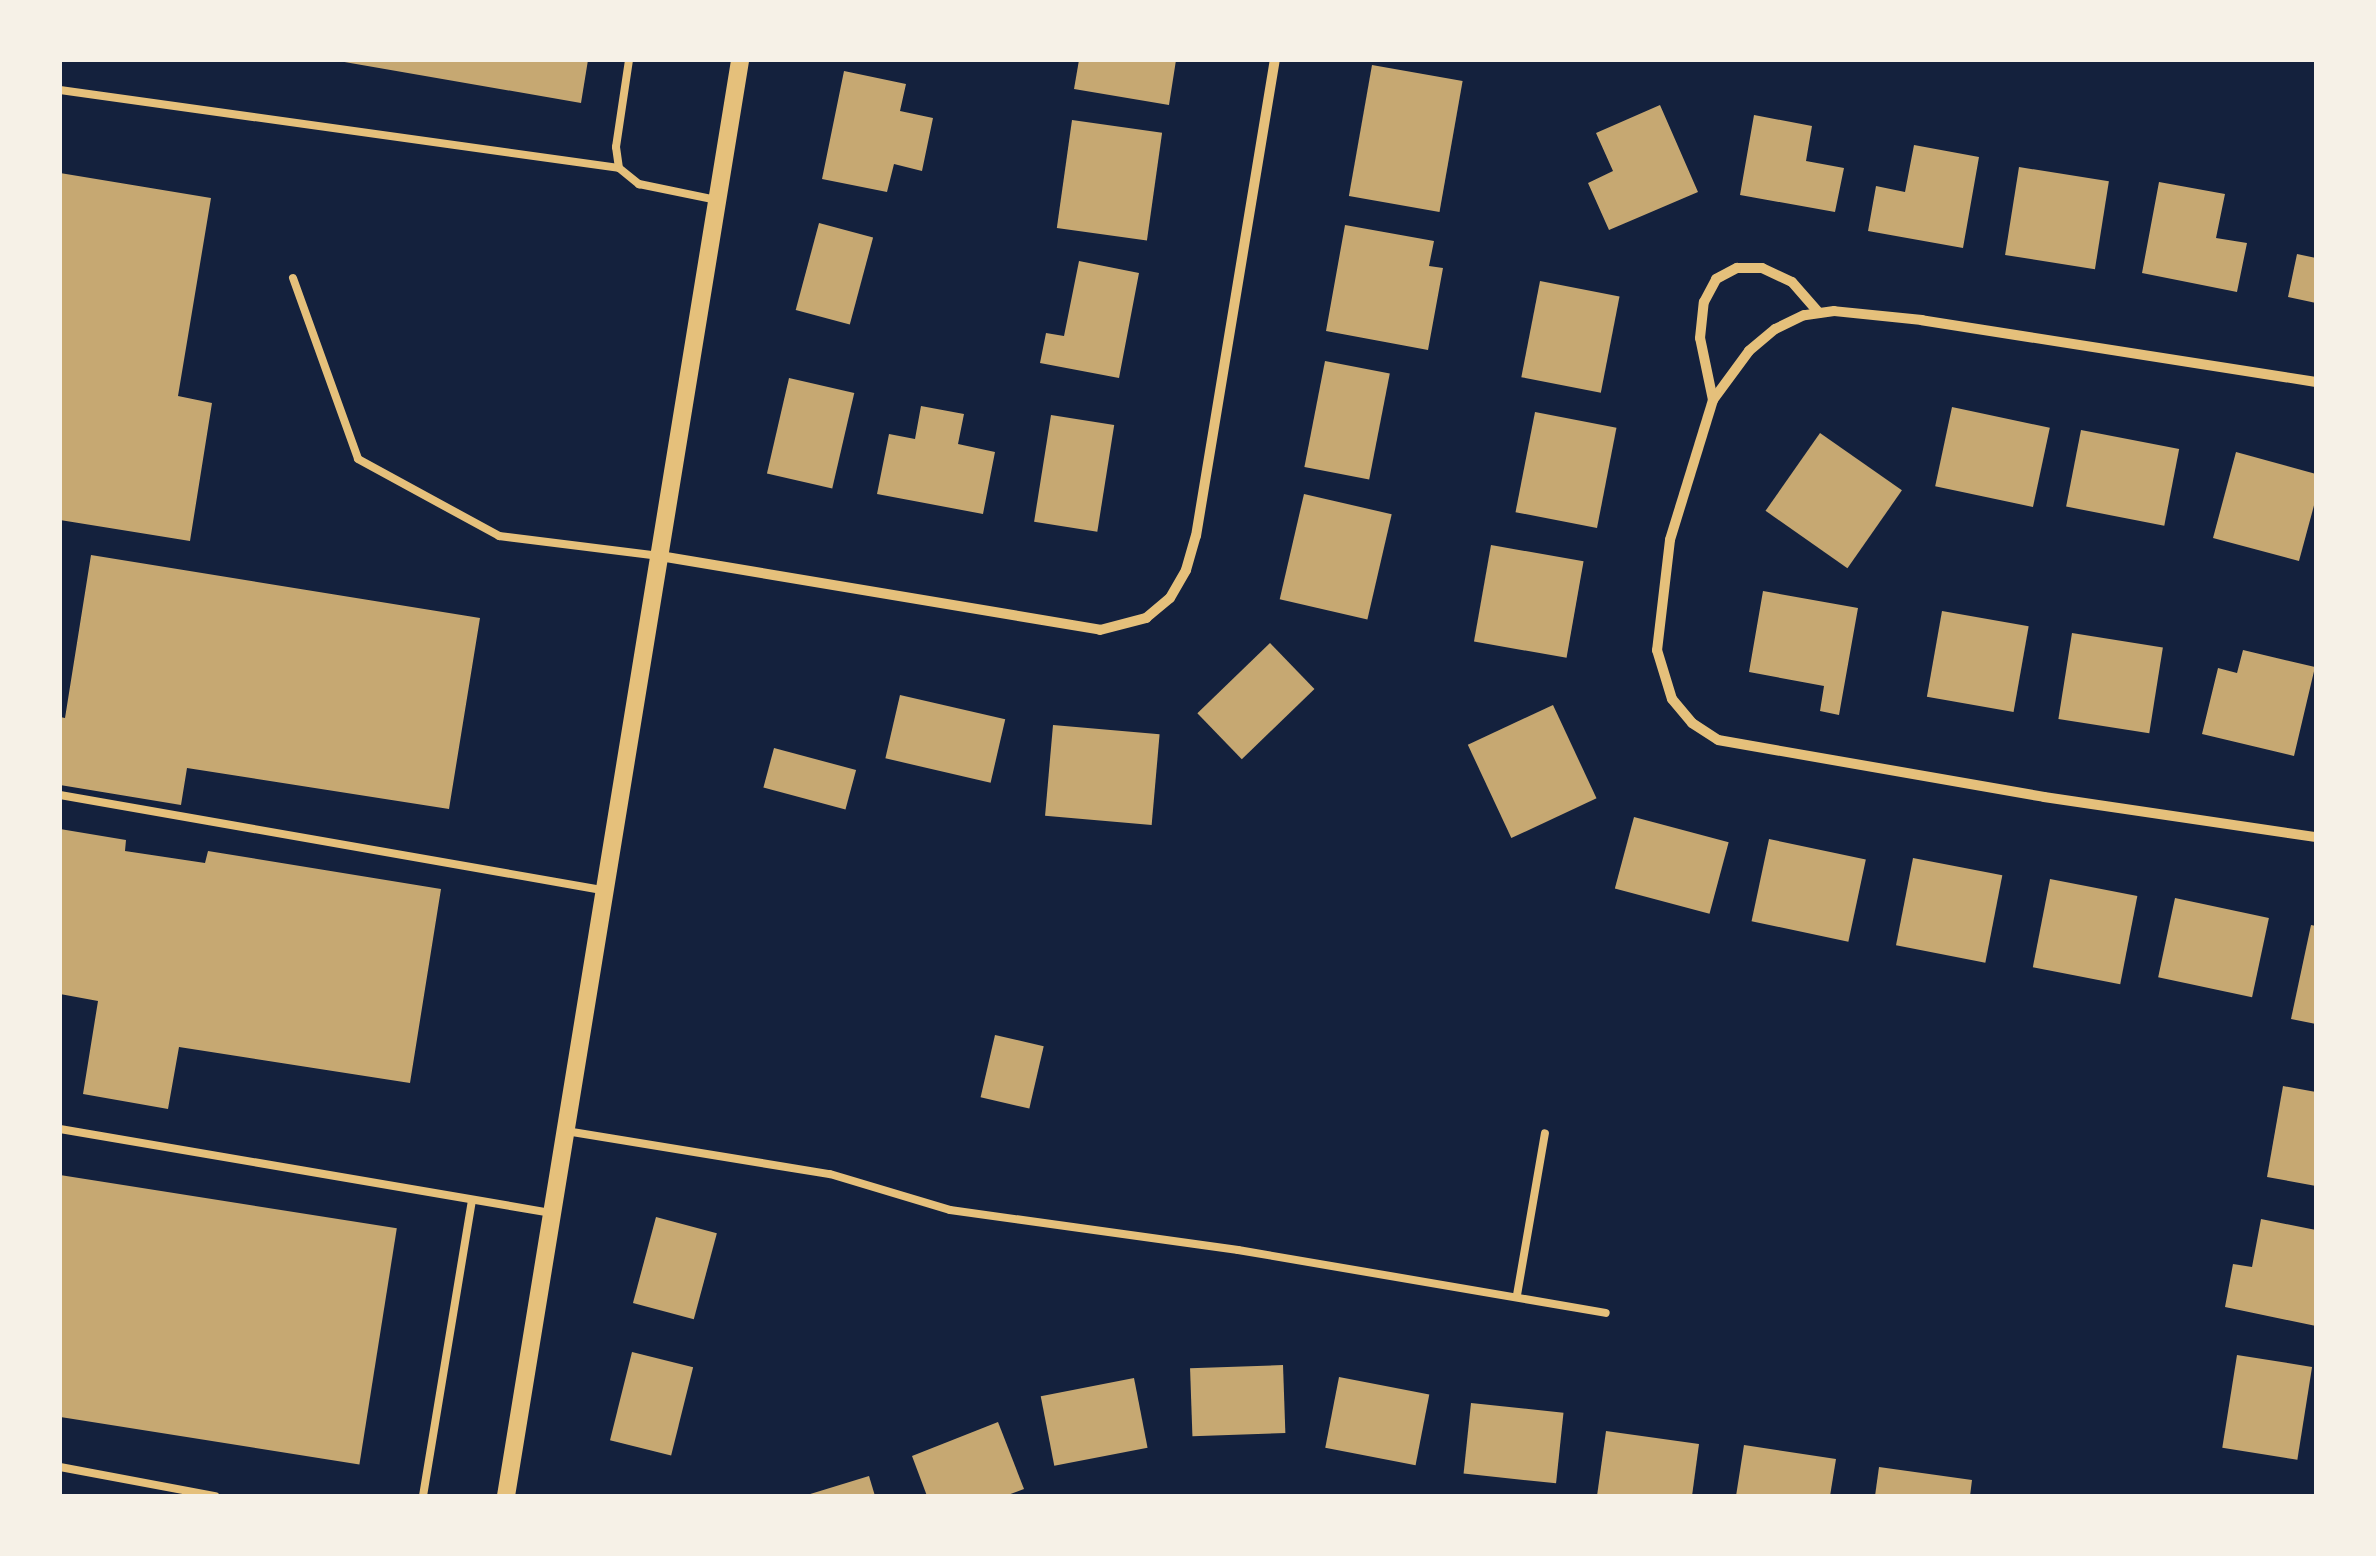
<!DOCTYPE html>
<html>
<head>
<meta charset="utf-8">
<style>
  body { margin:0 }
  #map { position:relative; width:2376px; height:1556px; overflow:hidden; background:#14213d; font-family:"IBM Plex Serif",serif }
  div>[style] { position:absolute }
  .building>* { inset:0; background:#c6a872; transform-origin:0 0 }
  .service>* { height:8px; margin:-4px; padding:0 4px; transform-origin:4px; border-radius:4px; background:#e5c07b }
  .minor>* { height:10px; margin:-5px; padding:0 5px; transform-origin:5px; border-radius:5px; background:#e5c07b }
  .tertiary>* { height:18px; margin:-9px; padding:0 9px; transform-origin:9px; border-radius:9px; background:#e5c07b }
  span { translate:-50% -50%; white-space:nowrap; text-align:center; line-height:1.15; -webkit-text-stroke:10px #f6f1e7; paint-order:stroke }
  .frame { position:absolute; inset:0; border:62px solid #f6f1e7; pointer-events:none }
</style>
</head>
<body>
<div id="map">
  <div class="building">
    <i style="clip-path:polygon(333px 60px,588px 60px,581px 103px)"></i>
    <i style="clip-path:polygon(1079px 60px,1176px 60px,1169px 105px,1074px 89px)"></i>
    <i style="left:1372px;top:65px;width:92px;height:133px;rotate:10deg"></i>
    <i style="clip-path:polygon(844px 71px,906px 84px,900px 111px,933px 118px,922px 171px,894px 164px,887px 192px,822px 179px)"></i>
    <i style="clip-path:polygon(1660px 105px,1698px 192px,1609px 230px,1588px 183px,1613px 171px,1596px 133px)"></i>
    <i style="clip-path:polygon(1754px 115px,1812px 126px,1806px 161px,1844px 168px,1835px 212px,1740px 195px)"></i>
    <i style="left:1072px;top:120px;width:91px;height:109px;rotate:8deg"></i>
    <i style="clip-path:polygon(1914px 145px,1979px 157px,1963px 248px,1868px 231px,1876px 186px,1905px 192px)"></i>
    <i style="left:2019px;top:167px;width:91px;height:89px;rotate:9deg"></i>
    <i style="clip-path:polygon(60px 173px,211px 198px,178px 396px,212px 403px,190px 541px,60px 520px)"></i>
    <i style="clip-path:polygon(2159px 182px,2225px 194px,2216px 238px,2247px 243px,2237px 292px,2142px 273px)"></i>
    <i style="left:819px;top:223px;width:56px;height:90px;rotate:15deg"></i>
    <i style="clip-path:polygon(1345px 225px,1434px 241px,1429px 266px,1443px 268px,1428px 350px,1326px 331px)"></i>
    <i style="clip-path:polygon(2297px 254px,2316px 258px,2316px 303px,2288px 297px)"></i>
    <i style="clip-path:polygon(1079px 261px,1139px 273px,1119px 378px,1040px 363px,1046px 333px,1064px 336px)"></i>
    <i style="left:1540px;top:281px;width:81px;height:98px;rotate:11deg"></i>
    <i style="left:1325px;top:361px;width:66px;height:108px;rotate:11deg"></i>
    <i style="left:789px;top:378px;width:67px;height:98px;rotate:13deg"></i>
    <i style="clip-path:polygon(921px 406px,964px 414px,958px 444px,995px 452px,983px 514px,877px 494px,889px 434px,915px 439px)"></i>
    <i style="left:1952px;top:407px;width:100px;height:81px;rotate:12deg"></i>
    <i style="left:1535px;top:412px;width:83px;height:102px;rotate:11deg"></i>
    <i style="left:1051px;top:415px;width:64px;height:108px;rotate:9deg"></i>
    <i style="left:2081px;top:430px;width:100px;height:78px;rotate:11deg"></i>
    <i style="left:1820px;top:433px;width:100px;height:95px;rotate:35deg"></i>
    <i style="clip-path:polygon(2236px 452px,2316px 474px,2316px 498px,2299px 561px,2213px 538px)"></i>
    <i style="left:1304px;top:494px;width:90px;height:108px;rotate:13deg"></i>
    <i style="left:1491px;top:545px;width:94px;height:98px;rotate:10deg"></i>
    <i style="clip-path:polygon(91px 555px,480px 618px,449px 809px,187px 768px,181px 805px,60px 785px,60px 717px,65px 718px)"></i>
    <i style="clip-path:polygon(1763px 591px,1858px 608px,1839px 715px,1820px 711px,1824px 686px,1749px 672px)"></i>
    <i style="left:1942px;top:611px;width:88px;height:87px;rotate:10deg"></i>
    <i style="left:2072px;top:633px;width:92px;height:87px;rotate:9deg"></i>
    <i style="left:1270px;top:643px;width:64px;height:101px;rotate:46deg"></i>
    <i style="clip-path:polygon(2243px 650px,2315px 667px,2294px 756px,2202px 734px,2218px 668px,2237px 673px)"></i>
    <i style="left:900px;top:695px;width:108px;height:65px;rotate:13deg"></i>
    <i style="left:1553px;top:705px;width:103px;height:94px;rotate:65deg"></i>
    <i style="left:1053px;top:725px;width:107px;height:91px;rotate:5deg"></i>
    <i style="left:774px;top:748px;width:85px;height:41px;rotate:15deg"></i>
    <i style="left:1634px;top:817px;width:98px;height:74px;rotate:15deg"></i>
    <i style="clip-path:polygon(60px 829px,126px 840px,125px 851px,205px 863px,208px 851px,441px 889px,410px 1083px,179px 1047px,168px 1109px,83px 1094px,98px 1001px,60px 994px)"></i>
    <i style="left:1769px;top:839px;width:99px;height:84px;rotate:12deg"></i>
    <i style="left:1913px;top:858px;width:91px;height:89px;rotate:11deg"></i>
    <i style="left:2050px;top:879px;width:89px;height:90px;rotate:11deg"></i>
    <i style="left:2175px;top:898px;width:96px;height:81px;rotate:12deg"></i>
    <i style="clip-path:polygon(2311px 925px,2316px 926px,2316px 1024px,2291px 1019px)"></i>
    <i style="left:995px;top:1035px;width:50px;height:64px;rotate:13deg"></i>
    <i style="clip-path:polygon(2283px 1086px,2316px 1092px,2316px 1186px,2267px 1177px)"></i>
    <i style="left:60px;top:1175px;width:341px;height:239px;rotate:9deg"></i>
    <i style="left:656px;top:1217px;width:63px;height:89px;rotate:15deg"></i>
    <i style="clip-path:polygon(2261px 1219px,2316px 1230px,2316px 1326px,2225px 1307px,2233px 1264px,2252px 1267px)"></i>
    <i style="left:632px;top:1352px;width:63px;height:91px;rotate:14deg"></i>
    <i style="left:2237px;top:1355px;width:76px;height:94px;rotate:9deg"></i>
    <i style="left:1283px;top:1365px;width:68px;height:93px;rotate:88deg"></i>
    <i style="left:1339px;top:1377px;width:92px;height:72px;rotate:11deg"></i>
    <i style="left:1134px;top:1378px;width:71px;height:95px;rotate:79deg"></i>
    <i style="left:1471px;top:1403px;width:93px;height:71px;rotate:6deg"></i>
    <i style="clip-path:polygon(998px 1422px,1024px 1489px,1005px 1496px,927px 1496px,912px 1456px)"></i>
    <i style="clip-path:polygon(1606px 1431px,1699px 1444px,1692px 1496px,1597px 1496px)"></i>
    <i style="clip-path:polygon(1744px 1445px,1836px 1459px,1830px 1496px,1736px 1496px)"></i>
    <i style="clip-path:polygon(1879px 1467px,1972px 1480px,1970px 1496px,1875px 1496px)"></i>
    <i style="clip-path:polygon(869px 1476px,875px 1496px,807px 1496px,807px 1495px)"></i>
  </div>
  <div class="service">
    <i style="left:629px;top:60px;width:88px;rotate:98.5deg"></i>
    <i style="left:616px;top:147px;width:21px;rotate:82deg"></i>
    <i style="left:619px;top:168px;width:26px;rotate:39deg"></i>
    <i style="left:639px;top:184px;width:80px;rotate:11.6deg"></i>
    <i style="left:60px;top:90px;width:564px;rotate:7.94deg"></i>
    <i style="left:293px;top:278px;width:192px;rotate:70.2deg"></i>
    <i style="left:358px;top:459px;width:161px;rotate:28.6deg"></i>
    <i style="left:499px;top:536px;width:162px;rotate:7.1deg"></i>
    <i style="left:60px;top:795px;width:550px;rotate:9.94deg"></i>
    <i style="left:60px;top:1129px;width:499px;rotate:9.7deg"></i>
    <i style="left:566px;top:1131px;width:267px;rotate:9.3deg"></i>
    <i style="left:830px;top:1174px;width:125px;rotate:16.7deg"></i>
    <i style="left:950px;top:1210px;width:291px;rotate:7.9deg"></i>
    <i style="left:1238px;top:1250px;width:373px;rotate:9.7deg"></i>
    <i style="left:1517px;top:1295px;width:164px;rotate:-80.2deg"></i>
    <i style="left:60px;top:1467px;width:158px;rotate:10.6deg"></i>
    <i style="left:423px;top:1496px;width:300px;rotate:-80.6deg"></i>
  </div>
  <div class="minor">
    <i style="left:2316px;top:382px;width:399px;rotate:-171.1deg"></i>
    <i style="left:1922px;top:320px;width:88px;rotate:-174.2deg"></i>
    <i style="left:1834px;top:311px;width:30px;rotate:172deg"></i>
    <i style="left:1804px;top:315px;width:32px;rotate:154deg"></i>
    <i style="left:1775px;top:329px;width:34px;rotate:140deg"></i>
    <i style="left:1749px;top:351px;width:61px;rotate:126.3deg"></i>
    <i style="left:1713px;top:400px;width:146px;rotate:107.1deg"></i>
    <i style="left:1670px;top:540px;width:111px;rotate:96.7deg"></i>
    <i style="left:1657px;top:650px;width:51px;rotate:73deg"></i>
    <i style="left:1672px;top:699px;width:31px;rotate:50deg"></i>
    <i style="left:1692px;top:723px;width:31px;rotate:33deg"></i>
    <i style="left:1718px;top:740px;width:331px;rotate:9.9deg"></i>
    <i style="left:2044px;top:797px;width:275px;rotate:8.4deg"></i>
    <i style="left:1713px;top:400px;width:63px;rotate:-101.8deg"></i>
    <i style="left:1700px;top:338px;width:36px;rotate:-84deg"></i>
    <i style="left:1704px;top:302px;width:26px;rotate:-62deg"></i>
    <i style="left:1716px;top:279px;width:24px;rotate:-28deg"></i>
    <i style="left:1737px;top:268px;width:25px"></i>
    <i style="left:1762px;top:268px;width:33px;rotate:25deg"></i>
    <i style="left:1792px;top:282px;width:41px;rotate:48.9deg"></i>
    <i style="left:660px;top:556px;width:446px;rotate:9.5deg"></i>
    <i style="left:1100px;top:630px;width:48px;rotate:-14.6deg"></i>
    <i style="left:1146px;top:618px;width:31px;rotate:-40deg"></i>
    <i style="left:1170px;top:598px;width:32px;rotate:-60deg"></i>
    <i style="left:1186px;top:570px;width:35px;rotate:-74deg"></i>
    <i style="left:1196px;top:536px;width:483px;rotate:-80.6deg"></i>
  </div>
  <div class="tertiary">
    <i style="left:506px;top:1496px;width:1455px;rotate:-80.74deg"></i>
  </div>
  <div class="frame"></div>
</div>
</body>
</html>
